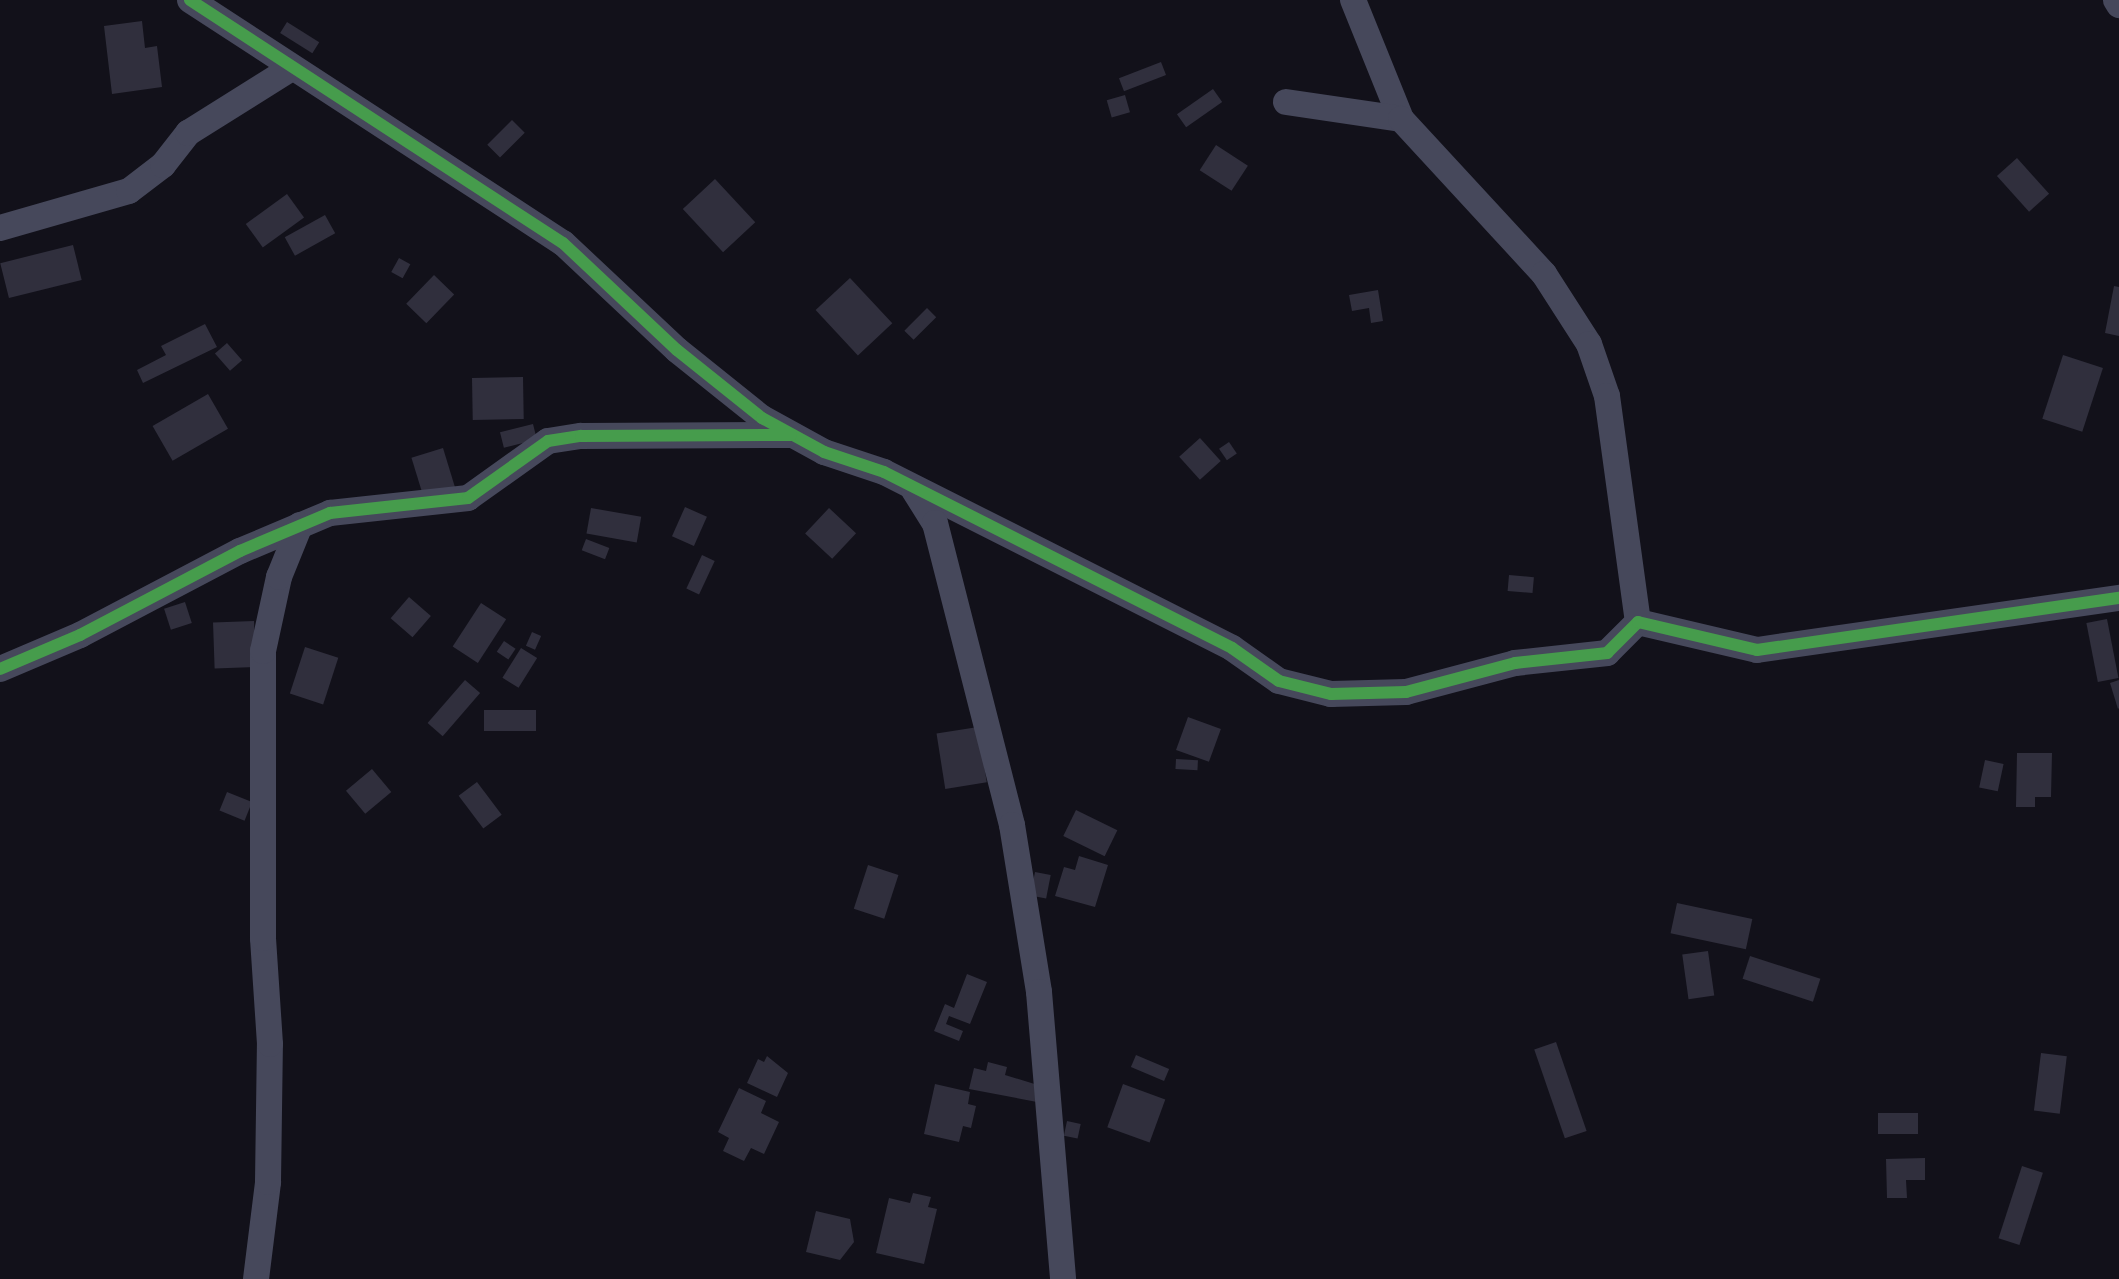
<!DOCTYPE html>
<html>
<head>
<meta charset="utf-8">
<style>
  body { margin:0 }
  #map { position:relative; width:2119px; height:1279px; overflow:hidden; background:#12111a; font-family:"Titillium Web",sans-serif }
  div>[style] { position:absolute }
  .building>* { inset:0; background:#302f3d; transform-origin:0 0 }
  .minor>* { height:26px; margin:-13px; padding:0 13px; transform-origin:13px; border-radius:13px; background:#46485b }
  .cycleway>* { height:12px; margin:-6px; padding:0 6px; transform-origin:6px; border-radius:6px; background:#469c4c }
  span { translate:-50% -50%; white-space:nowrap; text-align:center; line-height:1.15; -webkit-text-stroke:8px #0e0d1e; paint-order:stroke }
</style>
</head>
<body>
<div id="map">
  <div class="building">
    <i style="clip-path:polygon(142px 21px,145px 48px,157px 46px,162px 87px,112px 94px,104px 26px)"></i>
    <i style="left:287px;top:22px;width:38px;height:13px;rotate:32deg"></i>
    <i style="left:1161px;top:62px;width:14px;height:45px;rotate:69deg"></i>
    <i style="left:1213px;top:89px;width:16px;height:44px;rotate:55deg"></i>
    <i style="left:1125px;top:95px;width:18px;height:19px;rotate:74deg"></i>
    <i style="left:512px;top:120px;width:18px;height:35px;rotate:45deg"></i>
    <i style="left:1216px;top:145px;width:38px;height:30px;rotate:33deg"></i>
    <i style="left:2017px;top:158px;width:48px;height:27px;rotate:48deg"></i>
    <i style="left:715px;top:179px;width:59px;height:44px;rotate:47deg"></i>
    <i style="left:287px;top:194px;width:29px;height:51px;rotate:54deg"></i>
    <i style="left:325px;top:215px;width:21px;height:46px;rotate:61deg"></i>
    <i style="left:73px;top:245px;width:36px;height:75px;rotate:76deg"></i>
    <i style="left:399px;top:258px;width:13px;height:16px;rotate:29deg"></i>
    <i style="left:434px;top:275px;width:28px;height:40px;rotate:44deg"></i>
    <i style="left:850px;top:278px;width:62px;height:47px;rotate:47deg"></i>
    <i style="clip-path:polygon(2114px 286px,2119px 287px,2119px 336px,2105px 333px)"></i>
    <i style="clip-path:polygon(1378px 290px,1383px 321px,1371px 323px,1369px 308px,1352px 311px,1349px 295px)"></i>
    <i style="left:927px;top:308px;width:13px;height:32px;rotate:45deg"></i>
    <i style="clip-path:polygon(205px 324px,217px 347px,143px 383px,137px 370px,166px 355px,161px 346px)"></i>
    <i style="left:227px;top:343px;width:23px;height:16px;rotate:49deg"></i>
    <i style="left:2063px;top:355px;width:42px;height:67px;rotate:18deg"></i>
    <i style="left:523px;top:377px;width:42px;height:51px;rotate:89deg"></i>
    <i style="left:208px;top:394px;width:40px;height:64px;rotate:60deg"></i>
    <i style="left:533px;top:424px;width:16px;height:34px;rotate:76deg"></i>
    <i style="left:1200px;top:438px;width:31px;height:28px;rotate:48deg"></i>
    <i style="left:1229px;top:442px;width:14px;height:12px;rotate:56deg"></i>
    <i style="left:443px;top:448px;width:41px;height:33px;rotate:73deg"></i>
    <i style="left:685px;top:507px;width:24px;height:32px;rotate:24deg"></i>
    <i style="left:591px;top:508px;width:51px;height:26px;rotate:10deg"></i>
    <i style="left:829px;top:508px;width:37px;height:35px;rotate:43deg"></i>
    <i style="left:586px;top:539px;width:25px;height:12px;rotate:21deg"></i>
    <i style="left:702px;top:555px;width:14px;height:37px;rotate:25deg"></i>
    <i style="left:1509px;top:575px;width:25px;height:16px;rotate:5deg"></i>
    <i style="left:409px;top:597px;width:29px;height:28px;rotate:41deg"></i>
    <i style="left:185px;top:602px;width:22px;height:22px;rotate:72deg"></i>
    <i style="left:481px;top:603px;width:30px;height:52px;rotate:33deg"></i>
    <i style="left:2107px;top:619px;width:60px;height:21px;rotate:79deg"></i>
    <i style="left:254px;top:621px;width:46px;height:41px;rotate:88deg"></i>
    <i style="left:532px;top:632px;width:10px;height:15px;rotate:24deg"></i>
    <i style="left:504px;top:641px;width:14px;height:13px;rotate:34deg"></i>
    <i style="left:305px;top:647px;width:35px;height:49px;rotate:18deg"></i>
    <i style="left:521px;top:648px;width:19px;height:35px;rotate:32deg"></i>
    <i style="left:465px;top:680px;width:20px;height:57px;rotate:41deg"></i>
    <i style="clip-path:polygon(2119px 680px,2119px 708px,2118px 709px,2110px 683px)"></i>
    <i style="left:536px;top:710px;width:21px;height:52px;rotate:90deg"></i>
    <i style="left:1188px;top:717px;width:35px;height:35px;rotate:20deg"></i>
    <i style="left:978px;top:727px;width:56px;height:42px;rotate:81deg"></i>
    <i style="clip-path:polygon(2017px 753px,2052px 753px,2051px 797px,2035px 797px,2035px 807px,2016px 807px)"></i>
    <i style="left:1176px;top:759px;width:22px;height:10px;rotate:3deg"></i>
    <i style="left:1985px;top:760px;width:19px;height:28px;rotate:12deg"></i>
    <i style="left:372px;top:769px;width:30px;height:34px;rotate:50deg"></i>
    <i style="left:477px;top:782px;width:41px;height:23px;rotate:53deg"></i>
    <i style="left:227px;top:792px;width:27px;height:20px;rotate:22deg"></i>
    <i style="left:1076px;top:810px;width:46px;height:29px;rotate:26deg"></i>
    <i style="clip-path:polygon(1079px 856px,1108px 865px,1095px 907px,1055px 896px,1064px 867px,1075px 870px)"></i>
    <i style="left:868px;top:865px;width:32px;height:46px;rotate:18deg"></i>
    <i style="left:1035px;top:872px;width:16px;height:24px;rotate:11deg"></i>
    <i style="left:1677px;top:903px;width:77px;height:31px;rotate:12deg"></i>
    <i style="left:1708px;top:951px;width:45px;height:26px;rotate:82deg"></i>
    <i style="left:1750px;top:956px;width:74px;height:24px;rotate:18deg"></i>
    <i style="clip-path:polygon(967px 974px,987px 982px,970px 1024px,949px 1016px,946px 1024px,963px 1031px,959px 1041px,934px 1031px,945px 1004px,954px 1008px)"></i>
    <i style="left:1556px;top:1042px;width:94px;height:23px;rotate:71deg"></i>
    <i style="left:2041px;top:1053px;width:26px;height:58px;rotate:7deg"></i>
    <i style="left:1136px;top:1055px;width:36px;height:13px;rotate:23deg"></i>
    <i style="clip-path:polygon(767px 1056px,788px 1073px,777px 1097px,747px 1083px,758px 1059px,764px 1062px)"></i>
    <i style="clip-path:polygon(988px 1062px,1007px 1067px,1005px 1075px,1041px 1086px,1037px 1102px,969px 1089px,974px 1068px,986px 1071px)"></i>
    <i style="clip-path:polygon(935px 1084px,970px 1092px,968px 1104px,976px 1106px,971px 1128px,963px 1126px,959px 1142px,924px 1134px)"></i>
    <i style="left:1123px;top:1084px;width:45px;height:46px;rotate:20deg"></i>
    <i style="clip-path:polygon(739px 1088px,766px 1101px,761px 1113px,779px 1122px,764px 1154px,751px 1148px,744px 1161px,723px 1151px,729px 1138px,718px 1132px)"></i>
    <i style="left:1878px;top:1113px;width:40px;height:21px"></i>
    <i style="left:1067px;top:1121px;width:14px;height:15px;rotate:12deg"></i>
    <i style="clip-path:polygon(1925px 1158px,1925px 1180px,1906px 1180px,1907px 1198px,1887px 1198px,1886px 1159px)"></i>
    <i style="left:2022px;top:1166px;width:22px;height:76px;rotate:18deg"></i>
    <i style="clip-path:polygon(913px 1193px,931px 1197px,928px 1207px,937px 1209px,924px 1264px,876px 1253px,889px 1198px,910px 1203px)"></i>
    <i style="clip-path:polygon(816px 1211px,850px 1219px,854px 1242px,840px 1260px,806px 1252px)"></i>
  </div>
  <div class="minor">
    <i style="left:190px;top:0;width:445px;rotate:33.1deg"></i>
    <i style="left:563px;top:243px;width:156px;rotate:43.2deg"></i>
    <i style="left:677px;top:350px;width:109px;rotate:38.7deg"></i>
    <i style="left:762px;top:418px;width:71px;rotate:28.7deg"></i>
    <i style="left:824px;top:452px;width:63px;rotate:18.4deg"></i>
    <i style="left:884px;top:472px;width:390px;rotate:26.8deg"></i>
    <i style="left:1232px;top:648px;width:57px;rotate:35.1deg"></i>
    <i style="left:1279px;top:681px;width:54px;rotate:14deg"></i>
    <i style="left:1331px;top:694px;width:75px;rotate:-1.5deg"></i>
    <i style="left:1406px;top:692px;width:113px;rotate:-14.9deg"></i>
    <i style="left:1515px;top:663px;width:93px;rotate:-6.2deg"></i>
    <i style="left:1607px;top:653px;width:44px;rotate:-45deg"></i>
    <i style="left:1638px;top:622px;width:122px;rotate:13.2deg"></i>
    <i style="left:1757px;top:650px;width:366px;rotate:-8.2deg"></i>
    <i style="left:1353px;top:0;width:128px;rotate:68deg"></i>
    <i style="left:2116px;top:0;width:6px;rotate:59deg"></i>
    <i style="left:1286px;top:102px;width:116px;rotate:8.4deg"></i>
    <i style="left:1401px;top:119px;width:211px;rotate:47.3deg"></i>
    <i style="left:1544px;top:274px;width:83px;rotate:57.3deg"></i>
    <i style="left:1589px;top:344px;width:55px;rotate:70.9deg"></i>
    <i style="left:1607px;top:396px;width:228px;rotate:82.2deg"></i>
    <i style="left:0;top:228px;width:134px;rotate:-16deg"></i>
    <i style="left:129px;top:191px;width:43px;rotate:-37.4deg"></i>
    <i style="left:163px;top:165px;width:41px;rotate:-52deg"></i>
    <i style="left:188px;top:133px;width:120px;rotate:-32.1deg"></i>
    <i style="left:914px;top:490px;width:39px;rotate:58deg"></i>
    <i style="left:935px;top:523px;width:312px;rotate:75.7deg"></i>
    <i style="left:1012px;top:825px;width:169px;rotate:80.8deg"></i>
    <i style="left:1039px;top:992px;width:288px;rotate:85.2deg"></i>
    <i style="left:0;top:669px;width:87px;rotate:-23deg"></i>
    <i style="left:80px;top:635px;width:181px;rotate:-27.7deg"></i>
    <i style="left:240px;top:551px;width:98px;rotate:-22.9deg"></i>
    <i style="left:330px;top:513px;width:139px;rotate:-6.2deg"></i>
    <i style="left:468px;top:498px;width:98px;rotate:-35.5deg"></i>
    <i style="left:548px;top:441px;width:33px;rotate:-9deg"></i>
    <i style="left:581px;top:436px;width:210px;rotate:-0.3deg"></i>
    <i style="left:256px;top:1279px;width:98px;rotate:-82.9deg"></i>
    <i style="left:268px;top:1182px;width:138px;rotate:-89.2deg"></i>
    <i style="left:270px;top:1044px;width:106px;rotate:-93.8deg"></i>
    <i style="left:263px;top:938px;width:287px;rotate:-90deg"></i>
    <i style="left:263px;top:651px;width:76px;rotate:-77.8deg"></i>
    <i style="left:279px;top:577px;width:56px;rotate:-68deg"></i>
  </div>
  <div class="cycleway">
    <i style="left:190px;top:0;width:445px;rotate:33.1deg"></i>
    <i style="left:563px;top:243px;width:156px;rotate:43.2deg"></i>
    <i style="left:677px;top:350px;width:109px;rotate:38.7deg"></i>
    <i style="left:762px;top:418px;width:71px;rotate:28.7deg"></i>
    <i style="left:824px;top:452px;width:63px;rotate:18.4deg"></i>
    <i style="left:884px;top:472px;width:390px;rotate:26.8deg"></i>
    <i style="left:1232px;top:648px;width:57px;rotate:35.1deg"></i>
    <i style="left:1279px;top:681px;width:54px;rotate:14deg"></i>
    <i style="left:1331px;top:694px;width:75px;rotate:-1.5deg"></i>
    <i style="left:1406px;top:692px;width:113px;rotate:-14.9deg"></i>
    <i style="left:1515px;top:663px;width:93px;rotate:-6.2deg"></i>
    <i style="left:1607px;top:653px;width:44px;rotate:-45deg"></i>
    <i style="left:1638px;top:622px;width:122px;rotate:13.2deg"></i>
    <i style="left:1757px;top:650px;width:366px;rotate:-8.2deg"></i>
    <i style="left:0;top:669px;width:87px;rotate:-23deg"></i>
    <i style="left:80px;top:635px;width:181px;rotate:-27.7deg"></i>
    <i style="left:240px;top:551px;width:98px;rotate:-22.9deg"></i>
    <i style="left:330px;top:513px;width:139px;rotate:-6.2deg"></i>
    <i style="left:468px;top:498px;width:98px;rotate:-35.5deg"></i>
    <i style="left:548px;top:441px;width:33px;rotate:-9deg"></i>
    <i style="left:581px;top:436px;width:210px;rotate:-0.3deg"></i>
  </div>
</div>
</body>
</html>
